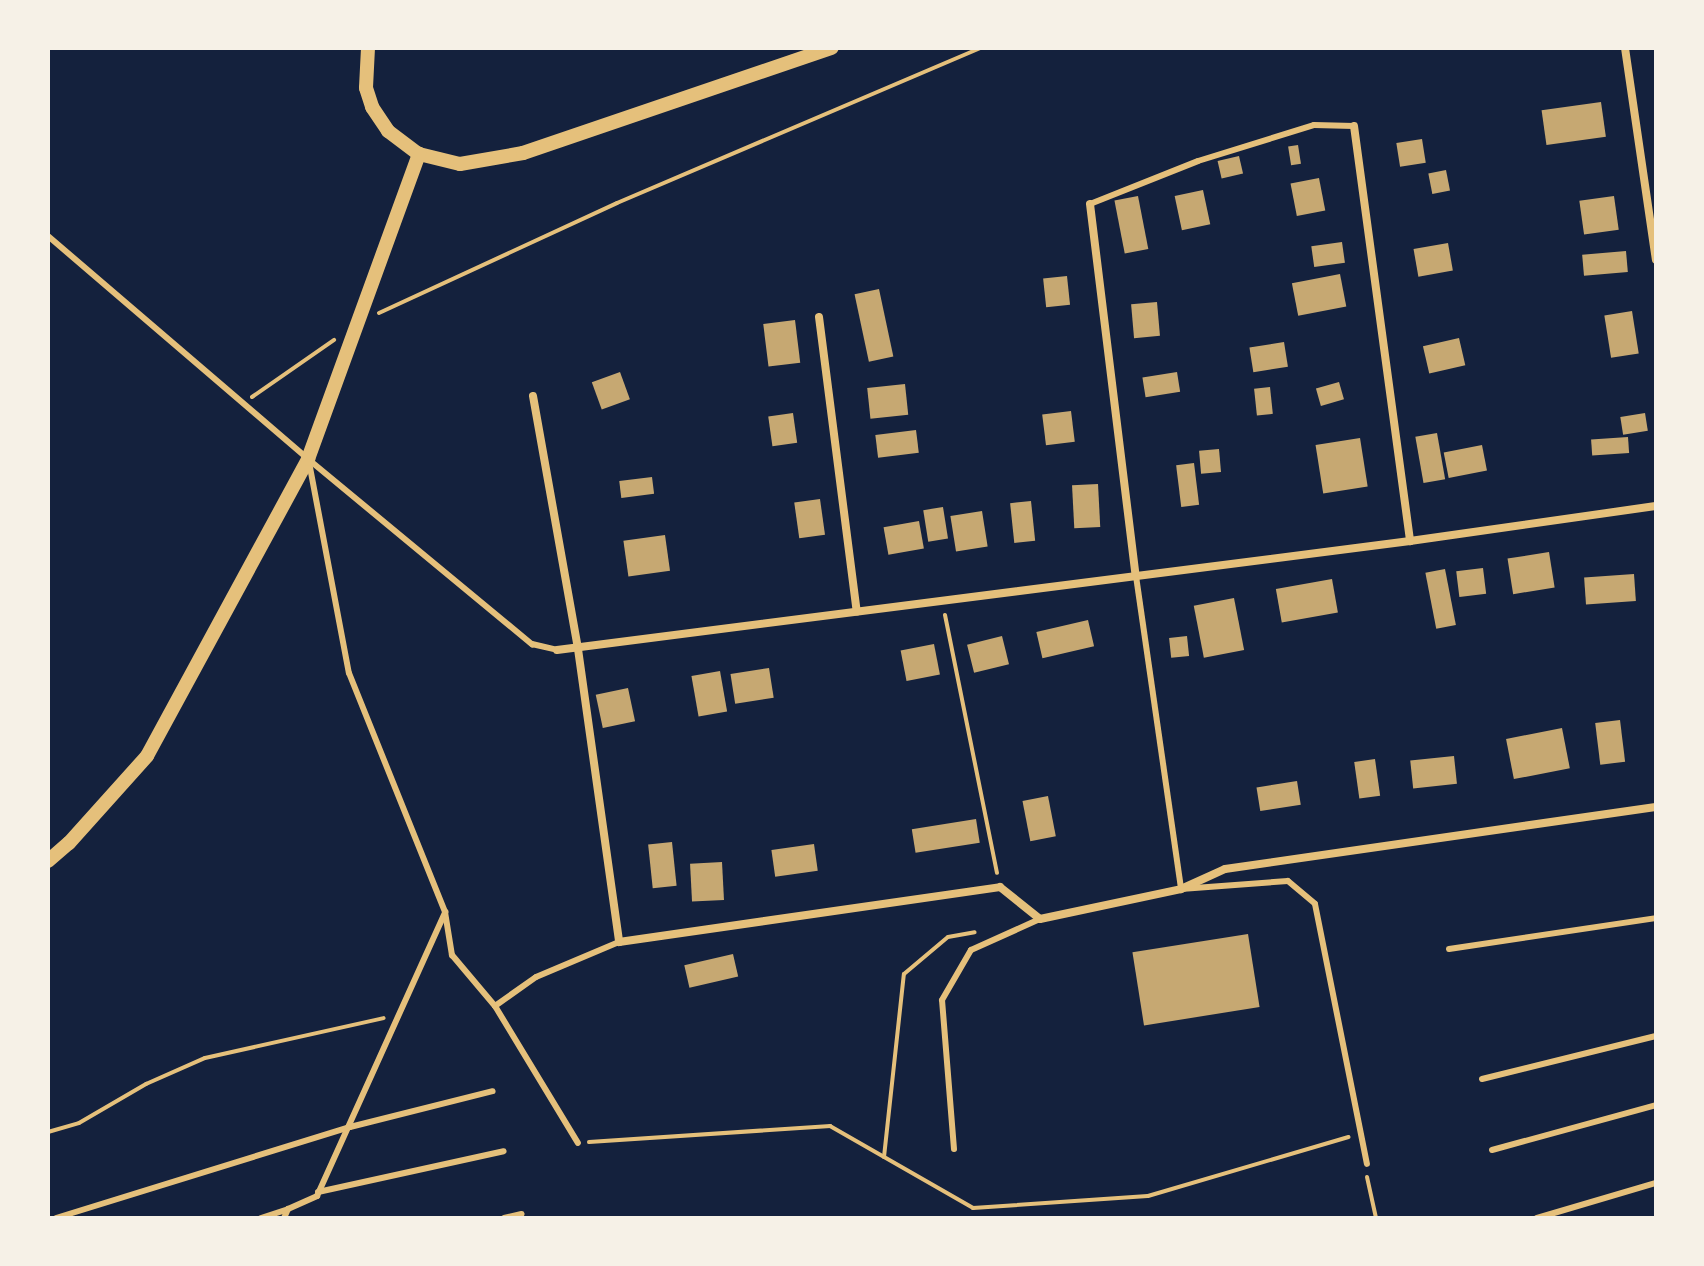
<!DOCTYPE html>
<html>
<head>
<meta charset="utf-8">
<style>
  body { margin:0 }
  #map { position:relative; width:1704px; height:1266px; overflow:hidden; background:#14213d; font-family:Barlow,sans-serif }
  div>[style] { position:absolute }
  .building>* { inset:0; background:#c6a872; transform-origin:0 0 }
  .path>* { height:4px; margin:-2px; padding:0 2px; transform-origin:2px; border-radius:2px; background:#e5c07b }
  .service>* { height:6px; margin:-3px; padding:0 3px; transform-origin:3px; border-radius:3px; background:#e5c07b }
  .minor>* { height:8px; margin:-4px; padding:0 4px; transform-origin:4px; border-radius:4px; background:#e5c07b }
  .tertiary>* { height:14px; margin:-7px; padding:0 7px; transform-origin:7px; border-radius:7px; background:#e5c07b }
  span { translate:-50% -50%; white-space:nowrap; text-align:center; line-height:1.15; -webkit-text-stroke:6px #f6f1e7; paint-order:stroke }
  .frame { position:absolute; inset:0; border:50px solid #f6f1e7; pointer-events:none }
</style>
</head>
<body>
<div id="map">
  <div class="building">
    <i style="left:1601px;top:102px;width:35px;height:60px;rotate:82deg"></i>
    <i style="left:1422px;top:139px;width:24px;height:26px;rotate:81deg"></i>
    <i style="left:1298px;top:145px;width:19px;height:10px;rotate:81deg"></i>
    <i style="left:1239px;top:156px;width:18px;height:22px;rotate:77deg"></i>
    <i style="left:1446px;top:170px;width:21px;height:18px;rotate:79deg"></i>
    <i style="left:1319px;top:178px;width:33px;height:29px;rotate:79deg"></i>
    <i style="left:1203px;top:190px;width:35px;height:29px;rotate:78deg"></i>
    <i style="left:1138px;top:196px;width:54px;height:24px;rotate:79deg"></i>
    <i style="left:1614px;top:196px;width:34px;height:35px;rotate:82deg"></i>
    <i style="left:1342px;top:242px;width:21px;height:31px;rotate:82deg"></i>
    <i style="left:1448px;top:243px;width:28px;height:35px;rotate:80deg"></i>
    <i style="left:1626px;top:251px;width:21px;height:44px;rotate:85deg"></i>
    <i style="left:1340px;top:274px;width:33px;height:49px;rotate:79deg"></i>
    <i style="left:1067px;top:276px;width:29px;height:24px;rotate:84deg"></i>
    <i style="left:879px;top:289px;width:69px;height:25px;rotate:78deg"></i>
    <i style="left:1157px;top:302px;width:34px;height:26px;rotate:85deg"></i>
    <i style="left:1632px;top:311px;width:43px;height:28px;rotate:81deg"></i>
    <i style="left:795px;top:320px;width:43px;height:32px;rotate:83deg"></i>
    <i style="left:1459px;top:338px;width:28px;height:37px;rotate:77deg"></i>
    <i style="left:1284px;top:342px;width:25px;height:35px;rotate:81deg"></i>
    <i style="left:620px;top:372px;width:29px;height:30px;rotate:70deg"></i>
    <i style="left:1177px;top:372px;width:20px;height:35px;rotate:81deg"></i>
    <i style="left:1339px;top:382px;width:18px;height:24px;rotate:74deg"></i>
    <i style="left:905px;top:384px;width:31px;height:38px;rotate:84deg"></i>
    <i style="left:1270px;top:387px;width:27px;height:16px;rotate:84deg"></i>
    <i style="left:1071px;top:411px;width:31px;height:29px;rotate:83deg"></i>
    <i style="left:793px;top:413px;width:30px;height:25px;rotate:82deg"></i>
    <i style="left:1645px;top:413px;width:18px;height:25px;rotate:81deg"></i>
    <i style="left:916px;top:430px;width:23px;height:41px;rotate:83deg"></i>
    <i style="left:1437px;top:433px;width:47px;height:22px;rotate:80deg"></i>
    <i style="left:1628px;top:437px;width:16px;height:37px;rotate:86deg"></i>
    <i style="left:1360px;top:438px;width:49px;height:45px;rotate:81deg"></i>
    <i style="left:1482px;top:445px;width:26px;height:39px;rotate:79deg"></i>
    <i style="left:1219px;top:449px;width:23px;height:20px;rotate:85deg"></i>
    <i style="left:1194px;top:463px;width:42px;height:18px;rotate:83deg"></i>
    <i style="left:652px;top:477px;width:17px;height:33px;rotate:83deg"></i>
    <i style="left:1098px;top:484px;width:43px;height:26px;rotate:87deg"></i>
    <i style="left:820px;top:499px;width:36px;height:26px;rotate:82deg"></i>
    <i style="left:1031px;top:501px;width:40px;height:21px;rotate:84deg"></i>
    <i style="left:943px;top:507px;width:32px;height:20px;rotate:81deg"></i>
    <i style="left:982px;top:511px;width:36px;height:32px;rotate:81deg"></i>
    <i style="left:919px;top:521px;width:28px;height:36px;rotate:80deg"></i>
    <i style="left:665px;top:535px;width:36px;height:42px;rotate:82deg"></i>
    <i style="left:1549px;top:552px;width:36px;height:42px;rotate:81deg"></i>
    <i style="left:1483px;top:568px;width:26px;height:27px;rotate:83deg"></i>
    <i style="left:1445px;top:569px;width:57px;height:20px;rotate:79deg"></i>
    <i style="left:1634px;top:574px;width:27px;height:50px;rotate:86deg"></i>
    <i style="left:1332px;top:579px;width:34px;height:57px;rotate:80deg"></i>
    <i style="left:1234px;top:598px;width:53px;height:41px;rotate:79deg"></i>
    <i style="left:1088px;top:620px;width:27px;height:53px;rotate:77deg"></i>
    <i style="left:1002px;top:636px;width:29px;height:36px;rotate:76deg"></i>
    <i style="left:1187px;top:636px;width:20px;height:18px;rotate:84deg"></i>
    <i style="left:934px;top:644px;width:31px;height:34px;rotate:79deg"></i>
    <i style="left:769px;top:668px;width:30px;height:39px;rotate:81deg"></i>
    <i style="left:720px;top:671px;width:41px;height:29px;rotate:80deg"></i>
    <i style="left:628px;top:688px;width:34px;height:33px;rotate:78deg"></i>
    <i style="left:1620px;top:720px;width:42px;height:25px;rotate:83deg"></i>
    <i style="left:1562px;top:728px;width:41px;height:57px;rotate:79deg"></i>
    <i style="left:1454px;top:756px;width:28px;height:44px;rotate:84deg"></i>
    <i style="left:1375px;top:759px;width:37px;height:21px;rotate:82deg"></i>
    <i style="left:1297px;top:781px;width:24px;height:41px;rotate:81deg"></i>
    <i style="left:1048px;top:796px;width:41px;height:26px;rotate:79deg"></i>
    <i style="left:976px;top:819px;width:24px;height:65px;rotate:81deg"></i>
    <i style="left:672px;top:842px;width:44px;height:24px;rotate:84deg"></i>
    <i style="left:814px;top:844px;width:27px;height:43px;rotate:82deg"></i>
    <i style="left:722px;top:862px;width:38px;height:32px;rotate:87deg"></i>
    <i style="left:1248px;top:934px;width:74px;height:117px;rotate:81deg"></i>
    <i style="left:733px;top:954px;width:23px;height:50px;rotate:77deg"></i>
  </div>
  <div class="path">
    <i style="left:379px;top:313px;width:262px;rotate:-24.8deg"></i>
    <i style="left:617px;top:203px;width:395px;rotate:-23.1deg"></i>
    <i style="left:252px;top:397px;width:100px;rotate:-34.8deg"></i>
    <i style="left:945px;top:615px;width:263px;rotate:78.6deg"></i>
    <i style="left:48px;top:1132px;width:32px;rotate:-16deg"></i>
    <i style="left:79px;top:1123px;width:78px;rotate:-30.2deg"></i>
    <i style="left:146px;top:1084px;width:64px;rotate:-23.8deg"></i>
    <i style="left:205px;top:1058px;width:183px;rotate:-12.6deg"></i>
    <i style="left:589px;top:1142px;width:242px;rotate:-3.8deg"></i>
    <i style="left:830px;top:1126px;width:165px;rotate:29.8deg"></i>
    <i style="left:973px;top:1208px;width:175px;rotate:-3.9deg"></i>
    <i style="left:1148px;top:1196px;width:209px;rotate:-16.4deg"></i>
    <i style="left:884px;top:1157px;width:184px;rotate:-83.8deg"></i>
    <i style="left:904px;top:974px;width:57px;rotate:-40.1deg"></i>
    <i style="left:948px;top:937px;width:27px;rotate:-10deg"></i>
    <i style="left:1367px;top:1177px;width:42px;rotate:77.6deg"></i>
  </div>
  <div class="service">
    <i style="left:1090px;top:204px;width:116px;rotate:-21.7deg"></i>
    <i style="left:1198px;top:161px;width:121px;rotate:-17.2deg"></i>
    <i style="left:1314px;top:125px;width:40px;rotate:1.4deg"></i>
    <i style="left:48px;top:236px;width:343px;rotate:40.6deg"></i>
    <i style="left:308px;top:459px;width:291px;rotate:39.6deg"></i>
    <i style="left:532px;top:644px;width:26px;rotate:13deg"></i>
    <i style="left:309px;top:462px;width:215px;rotate:79.3deg"></i>
    <i style="left:349px;top:673px;width:258px;rotate:68.1deg"></i>
    <i style="left:445px;top:912px;width:44px;rotate:80.8deg"></i>
    <i style="left:452px;top:955px;width:67px;rotate:49.9deg"></i>
    <i style="left:495px;top:1006px;width:50px;rotate:-35.3deg"></i>
    <i style="left:536px;top:977px;width:90px;rotate:-22.9deg"></i>
    <i style="left:1136px;top:576px;width:316px;rotate:81.8deg"></i>
    <i style="left:1181px;top:889px;width:107px;rotate:-4.3deg"></i>
    <i style="left:1288px;top:881px;width:35px;rotate:40deg"></i>
    <i style="left:1315px;top:904px;width:265px;rotate:78.7deg"></i>
    <i style="left:1449px;top:949px;width:209px;rotate:-8.5deg"></i>
    <i style="left:495px;top:1006px;width:160px;rotate:58.8deg"></i>
    <i style="left:1482px;top:1079px;width:179px;rotate:-13.9deg"></i>
    <i style="left:954px;top:1149px;width:149px;rotate:-94.6deg"></i>
    <i style="left:942px;top:1000px;width:58px;rotate:-59.9deg"></i>
    <i style="left:971px;top:950px;width:76px;rotate:-24.2deg"></i>
    <i style="left:1492px;top:1150px;width:170px;rotate:-15.3deg"></i>
    <i style="left:318px;top:1192px;width:190px;rotate:-12.4deg"></i>
    <i style="left:56px;top:1218px;width:308px;rotate:-17.2deg"></i>
    <i style="left:350px;top:1127px;width:147px;rotate:-14.1deg"></i>
    <i style="left:261px;top:1218px;width:28px;rotate:-18deg"></i>
    <i style="left:284px;top:1218px;width:10px;rotate:-66deg"></i>
    <i style="left:288px;top:1209px;width:32px;rotate:-24deg"></i>
    <i style="left:317px;top:1196px;width:312px;rotate:-65.7deg"></i>
    <i style="left:504px;top:1218px;width:18px;rotate:-13deg"></i>
    <i style="left:1537px;top:1218px;width:124px;rotate:-16.4deg"></i>
  </div>
  <div class="minor">
    <i style="left:1625px;top:48px;width:214px;rotate:81.7deg"></i>
    <i style="left:1354px;top:126px;width:419px;rotate:82.3deg"></i>
    <i style="left:1090px;top:204px;width:375px;rotate:83deg"></i>
    <i style="left:819px;top:317px;width:297px;rotate:82.7deg"></i>
    <i style="left:533px;top:396px;width:257px;rotate:79.9deg"></i>
    <i style="left:578px;top:649px;width:296px;rotate:82deg"></i>
    <i style="left:619px;top:942px;width:385px;rotate:-8.2deg"></i>
    <i style="left:1000px;top:887px;width:51px;rotate:38.7deg"></i>
    <i style="left:1040px;top:919px;width:144px;rotate:-12deg"></i>
    <i style="left:1181px;top:889px;width:48px;rotate:-24.4deg"></i>
    <i style="left:1225px;top:869px;width:435px;rotate:-8.2deg"></i>
    <i style="left:557px;top:650px;width:860px;rotate:-7.28deg"></i>
    <i style="left:1410px;top:541px;width:248px;rotate:-8.1deg"></i>
  </div>
  <div class="tertiary">
    <i style="left:368px;top:48px;width:40px;rotate:92.9deg"></i>
    <i style="left:366px;top:88px;width:20px;rotate:72deg"></i>
    <i style="left:372px;top:107px;width:29px;rotate:56deg"></i>
    <i style="left:388px;top:131px;width:39px;rotate:37deg"></i>
    <i style="left:419px;top:154px;width:42px;rotate:13.7deg"></i>
    <i style="left:460px;top:164px;width:64px;rotate:-9.9deg"></i>
    <i style="left:523px;top:153px;width:326px;rotate:-18.8deg"></i>
    <i style="left:48px;top:861px;width:28px;rotate:-41deg"></i>
    <i style="left:69px;top:843px;width:117px;rotate:-48.1deg"></i>
    <i style="left:147px;top:756px;width:338px;rotate:-61.5deg"></i>
    <i style="left:308px;top:459px;width:325px;rotate:-70deg"></i>
  </div>
  <div class="frame"></div>
</div>
</body>
</html>
